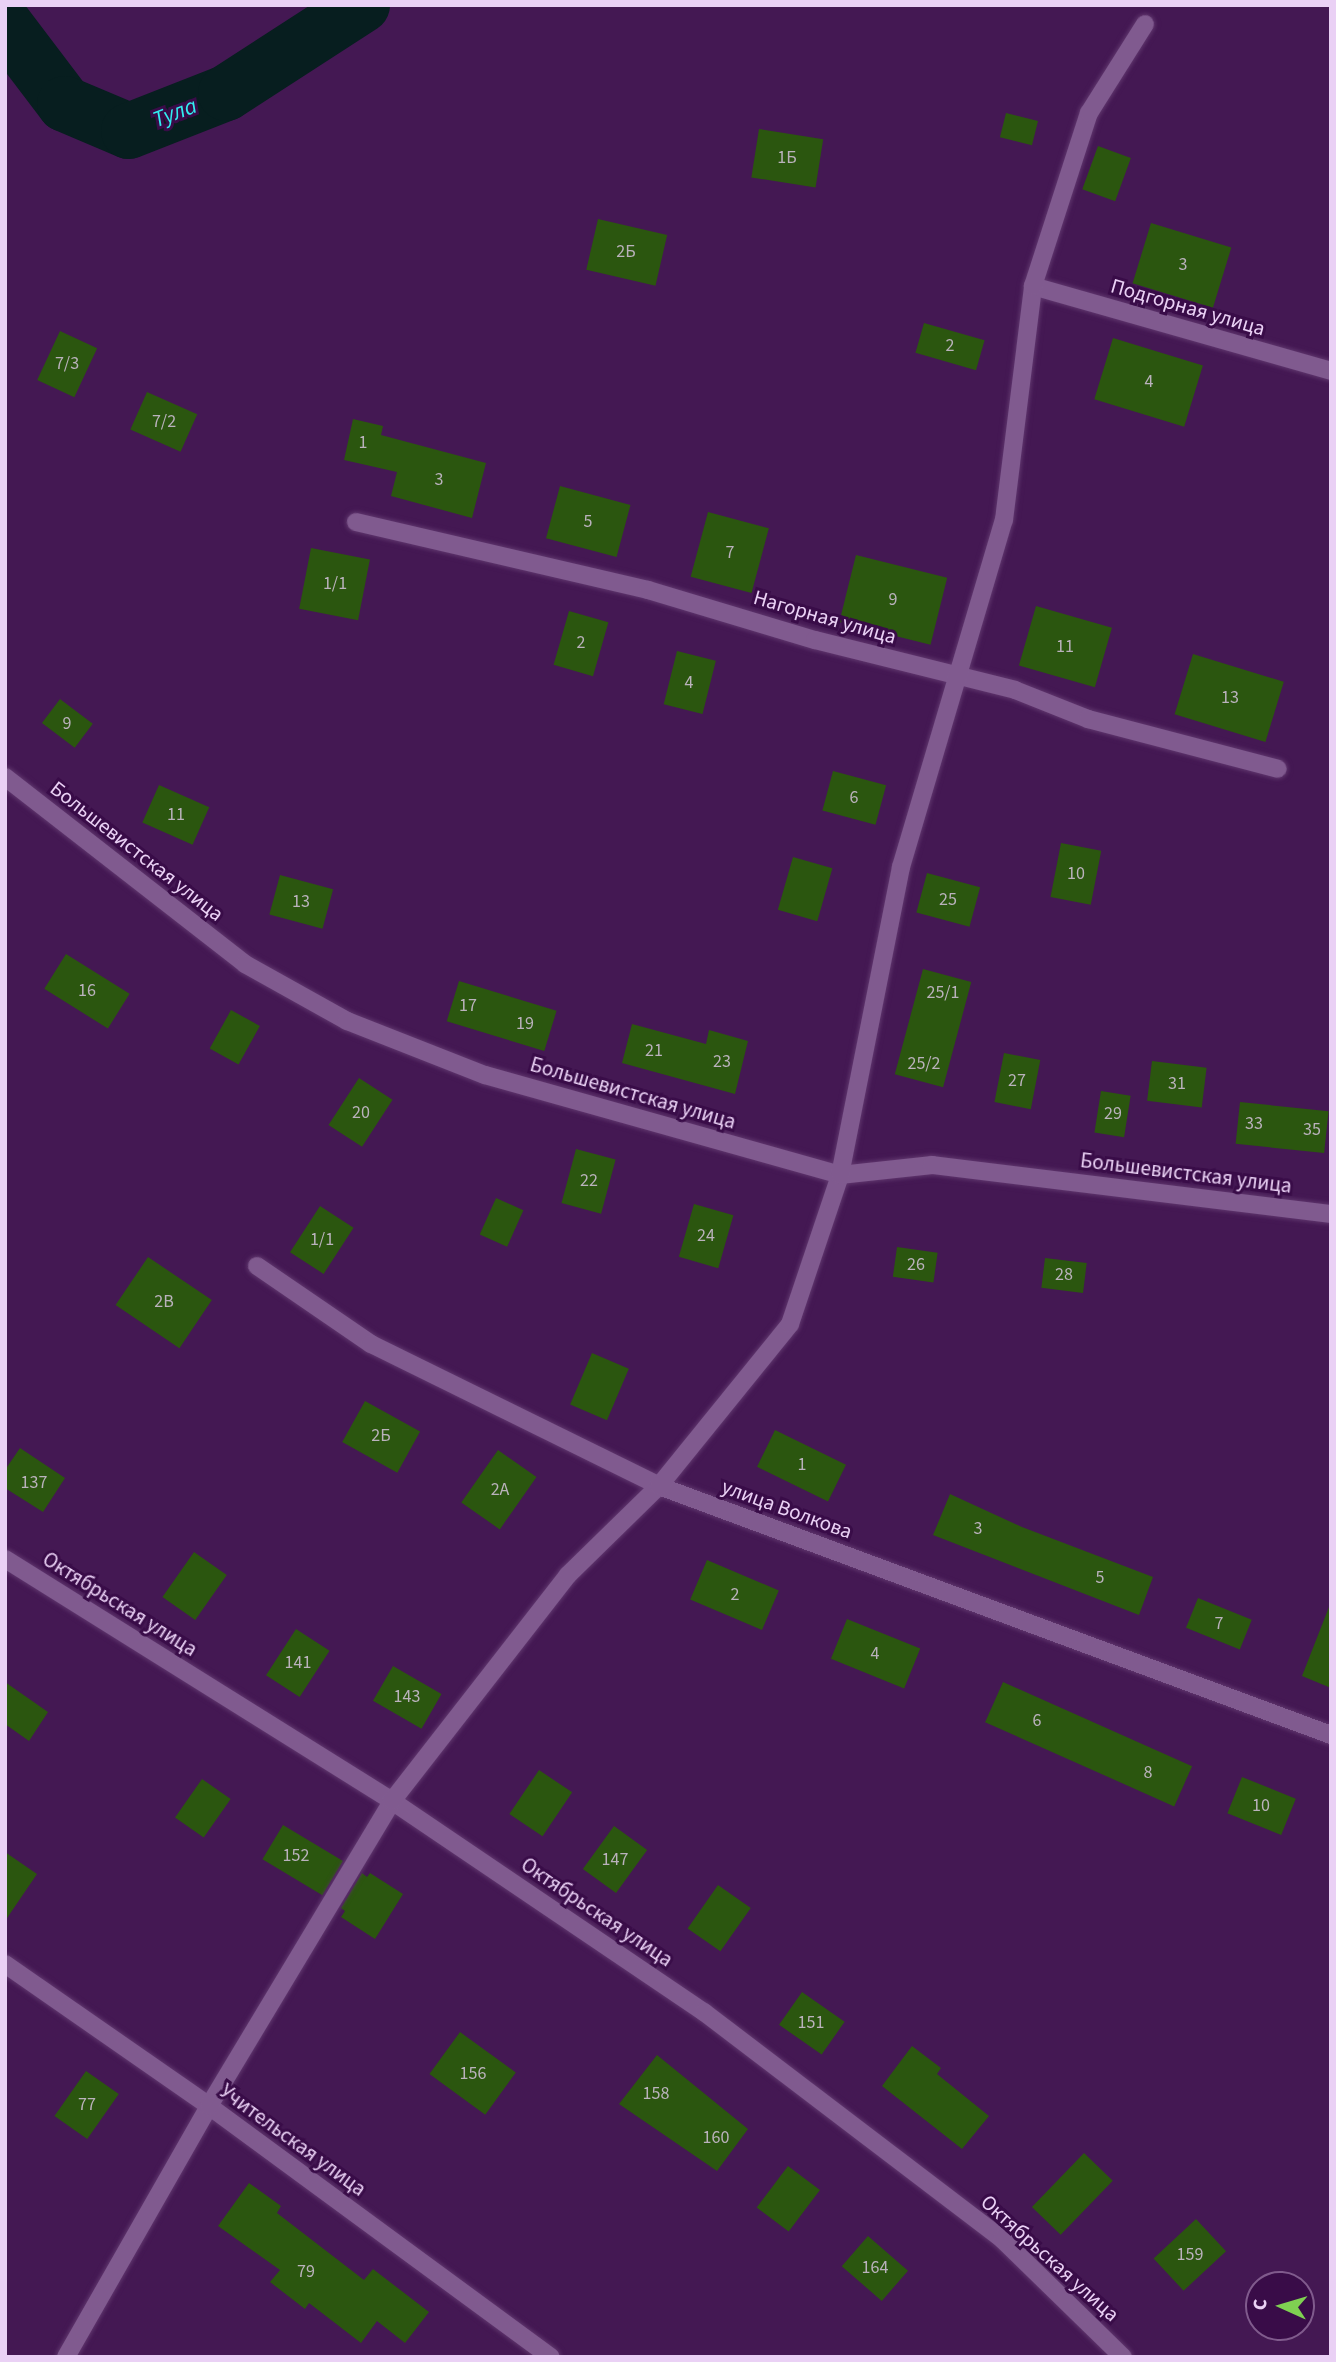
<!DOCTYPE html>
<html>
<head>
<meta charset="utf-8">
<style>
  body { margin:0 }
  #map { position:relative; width:1336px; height:2362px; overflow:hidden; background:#441853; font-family:"Source Sans 3",sans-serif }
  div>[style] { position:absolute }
  .river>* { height:56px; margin:-28px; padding:0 28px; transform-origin:28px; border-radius:28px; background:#071e1f }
  .building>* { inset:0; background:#2b560f; transform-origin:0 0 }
  .roads { filter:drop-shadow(0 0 2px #5f366d) drop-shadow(0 0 2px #5f366d) }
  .minor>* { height:18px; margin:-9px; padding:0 9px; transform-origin:9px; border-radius:9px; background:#805a8f }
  span { translate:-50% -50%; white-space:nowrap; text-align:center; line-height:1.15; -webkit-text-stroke:6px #390c48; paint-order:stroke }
  .number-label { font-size:18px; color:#bab2bc }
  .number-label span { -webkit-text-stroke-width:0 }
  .street-label { font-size:21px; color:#ead1f5 }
  .water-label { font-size:23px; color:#31eef0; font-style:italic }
  .frame { position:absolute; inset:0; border:7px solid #ead1f5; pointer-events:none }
  .north { position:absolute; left:1245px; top:2271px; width:70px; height:70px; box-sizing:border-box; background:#390c48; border:2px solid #805b8d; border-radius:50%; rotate:274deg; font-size:19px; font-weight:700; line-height:28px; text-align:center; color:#ead1f5 }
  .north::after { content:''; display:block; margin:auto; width:24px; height:32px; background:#7fd052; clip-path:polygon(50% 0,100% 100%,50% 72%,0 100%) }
</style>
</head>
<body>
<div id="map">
  <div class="river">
    <i style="left:5px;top:25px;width:99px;rotate:52.8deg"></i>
    <i style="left:65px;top:104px;width:69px;rotate:22.9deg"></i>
    <i style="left:129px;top:131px;width:104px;rotate:-21.4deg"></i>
    <i style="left:226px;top:93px;width:162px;rotate:-32.9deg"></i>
  </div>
  <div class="building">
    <i style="left:1006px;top:113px;width:33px;height:25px;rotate:14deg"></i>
    <i style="left:759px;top:129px;width:65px;height:49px;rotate:9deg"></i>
    <i style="left:1098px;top:146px;width:35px;height:46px;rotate:20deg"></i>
    <i style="left:598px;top:219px;width:71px;height:52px;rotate:13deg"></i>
    <i style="left:1151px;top:223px;width:84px;height:63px;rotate:17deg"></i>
    <i style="left:924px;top:323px;width:63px;height:31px;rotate:16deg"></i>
    <i style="left:60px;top:331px;width:41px;height:54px;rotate:25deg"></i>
    <i style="left:1113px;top:338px;width:94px;height:64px;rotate:17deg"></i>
    <i style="left:147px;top:392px;width:55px;height:41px;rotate:24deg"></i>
    <i style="clip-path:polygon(353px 419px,383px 426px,381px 435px,486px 463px,472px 518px,391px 496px,397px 472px,344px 460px)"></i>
    <i style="left:560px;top:486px;width:73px;height:54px;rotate:15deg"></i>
    <i style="left:708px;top:512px;width:63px;height:67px;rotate:15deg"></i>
    <i style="left:311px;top:548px;width:60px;height:62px;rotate:11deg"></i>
    <i style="left:856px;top:555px;width:94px;height:69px;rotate:14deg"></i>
    <i style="left:1036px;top:606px;width:79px;height:62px;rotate:16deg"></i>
    <i style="left:569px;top:611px;width:41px;height:56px;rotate:16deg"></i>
    <i style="left:677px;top:651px;width:40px;height:55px;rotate:14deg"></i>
    <i style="left:1193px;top:654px;width:95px;height:63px;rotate:17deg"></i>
    <i style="left:60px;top:699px;width:41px;height:30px;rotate:37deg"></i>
    <i style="left:833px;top:771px;width:55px;height:41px;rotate:15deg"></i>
    <i style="left:159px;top:785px;width:55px;height:41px;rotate:24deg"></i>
    <i style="left:1061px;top:843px;width:41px;height:55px;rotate:11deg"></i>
    <i style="left:793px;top:857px;width:41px;height:55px;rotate:16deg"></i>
    <i style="left:927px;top:873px;width:55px;height:41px;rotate:15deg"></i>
    <i style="left:280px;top:875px;width:55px;height:41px;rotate:15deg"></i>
    <i style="left:66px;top:954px;width:75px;height:41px;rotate:32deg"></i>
    <i style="left:923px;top:969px;width:50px;height:109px;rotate:15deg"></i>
    <i style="left:459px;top:981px;width:102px;height:42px;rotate:17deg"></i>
    <i style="left:231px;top:1010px;width:33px;height:44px;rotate:29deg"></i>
    <i style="clip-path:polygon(632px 1024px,706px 1044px,709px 1030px,748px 1041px,735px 1094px,622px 1063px)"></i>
    <i style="left:1004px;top:1053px;width:37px;height:50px;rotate:11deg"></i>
    <i style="left:1152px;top:1061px;width:55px;height:40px;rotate:7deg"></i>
    <i style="left:359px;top:1078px;width:40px;height:56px;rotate:33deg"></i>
    <i style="left:1101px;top:1091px;width:30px;height:42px;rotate:9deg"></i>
    <i style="left:1240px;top:1102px;width:89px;height:42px;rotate:6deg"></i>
    <i style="left:576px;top:1149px;width:41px;height:56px;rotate:15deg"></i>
    <i style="left:496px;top:1198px;width:30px;height:40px;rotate:24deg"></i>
    <i style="left:694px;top:1204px;width:41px;height:55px;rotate:16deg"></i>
    <i style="left:320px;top:1206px;width:40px;height:55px;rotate:33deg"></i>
    <i style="left:897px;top:1247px;width:41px;height:30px;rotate:8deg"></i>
    <i style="left:148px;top:1257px;width:77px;height:58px;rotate:34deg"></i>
    <i style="left:1045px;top:1258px;width:42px;height:30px;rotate:7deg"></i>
    <i style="left:592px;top:1353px;width:40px;height:56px;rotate:23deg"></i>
    <i style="left:365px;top:1401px;width:63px;height:47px;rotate:29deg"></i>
    <i style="left:775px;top:1430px;width:79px;height:41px;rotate:26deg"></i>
    <i style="clip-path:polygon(20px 1448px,65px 1478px,43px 1512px,5px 1488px,5px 1470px)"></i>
    <i style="left:498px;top:1450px;width:47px;height:64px;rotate:35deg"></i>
    <i style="clip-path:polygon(950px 1494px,1022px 1527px,1153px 1577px,1139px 1615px,933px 1535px)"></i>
    <i style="left:194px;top:1552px;width:40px;height:55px;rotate:35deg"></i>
    <i style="left:707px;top:1560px;width:78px;height:43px;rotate:23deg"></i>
    <i style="left:1198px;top:1598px;width:58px;height:32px;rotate:22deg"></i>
    <i style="clip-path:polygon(1329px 1607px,1331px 1607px,1331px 1688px,1302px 1676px)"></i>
    <i style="left:847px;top:1619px;width:79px;height:43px;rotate:22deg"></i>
    <i style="left:296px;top:1629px;width:40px;height:55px;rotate:33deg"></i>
    <i style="left:393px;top:1666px;width:56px;height:40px;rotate:30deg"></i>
    <i style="clip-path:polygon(5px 1682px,48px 1712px,29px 1741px,5px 1724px)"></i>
    <i style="left:1003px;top:1682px;width:207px;height:44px;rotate:24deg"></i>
    <i style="left:539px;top:1770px;width:40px;height:53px;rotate:34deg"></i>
    <i style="left:1242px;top:1777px;width:58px;height:39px;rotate:22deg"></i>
    <i style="left:202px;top:1779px;width:35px;height:47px;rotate:35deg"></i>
    <i style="left:283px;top:1825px;width:70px;height:40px;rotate:31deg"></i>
    <i style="left:614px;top:1826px;width:41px;height:53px;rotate:36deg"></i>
    <i style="clip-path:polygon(5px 1852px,37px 1874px,5px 1921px)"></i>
    <i style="clip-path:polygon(362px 1873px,367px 1877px,370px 1873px,403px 1894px,375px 1939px,341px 1917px,345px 1911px,341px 1908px)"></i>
    <i style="left:718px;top:1885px;width:40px;height:53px;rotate:35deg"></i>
    <i style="left:802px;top:1992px;width:52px;height:40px;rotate:35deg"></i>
    <i style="left:460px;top:2032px;width:69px;height:52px;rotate:36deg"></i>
    <i style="clip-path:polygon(912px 2046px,941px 2068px,937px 2074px,989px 2116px,962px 2149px,882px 2086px)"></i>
    <i style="clip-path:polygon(657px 2055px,748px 2129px,717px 2171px,619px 2104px)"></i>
    <i style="left:86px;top:2071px;width:40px;height:55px;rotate:35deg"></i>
    <i style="left:1084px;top:2153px;width:40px;height:75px;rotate:44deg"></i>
    <i style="left:788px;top:2166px;width:40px;height:52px;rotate:37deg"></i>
    <i style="clip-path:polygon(249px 2183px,281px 2206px,277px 2213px,364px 2280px,373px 2269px,429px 2312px,405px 2343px,377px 2321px,361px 2343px,309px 2303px,305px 2309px,270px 2282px,280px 2270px,218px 2226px)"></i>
    <i style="left:1196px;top:2219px;width:44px;height:58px;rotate:47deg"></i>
    <i style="left:868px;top:2236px;width:53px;height:40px;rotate:41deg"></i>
  </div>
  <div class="roads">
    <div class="minor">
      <i style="left:1033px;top:286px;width:310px;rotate:15.9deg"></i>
      <i style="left:356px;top:522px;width:300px;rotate:13.1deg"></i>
      <i style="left:648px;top:590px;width:174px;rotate:16.7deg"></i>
      <i style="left:815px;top:640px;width:206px;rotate:14deg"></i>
      <i style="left:1015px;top:690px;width:79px;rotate:21.7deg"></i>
      <i style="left:1088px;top:719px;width:196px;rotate:14.7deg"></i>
      <i style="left:5px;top:777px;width:304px;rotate:37.9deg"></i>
      <i style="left:245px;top:964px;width:117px;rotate:29.2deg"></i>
      <i style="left:347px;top:1021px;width:148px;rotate:21.4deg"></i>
      <i style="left:485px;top:1075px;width:369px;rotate:15.7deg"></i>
      <i style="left:840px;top:1175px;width:93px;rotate:-6.2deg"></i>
      <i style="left:932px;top:1165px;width:402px;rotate:7deg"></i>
      <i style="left:257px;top:1266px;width:138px;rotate:34.4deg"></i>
      <i style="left:371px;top:1344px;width:321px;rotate:26.2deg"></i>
      <i style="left:659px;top:1486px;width:717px;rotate:20.33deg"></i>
      <i style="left:5px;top:1559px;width:456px;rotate:32deg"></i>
      <i style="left:392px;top:1801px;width:377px;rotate:34.1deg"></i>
      <i style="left:704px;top:2012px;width:375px;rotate:37.3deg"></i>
      <i style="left:1002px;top:2239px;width:169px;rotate:44.3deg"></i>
      <i style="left:5px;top:1964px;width:249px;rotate:34.8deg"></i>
      <i style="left:209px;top:2106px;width:424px;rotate:36.3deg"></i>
      <i style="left:66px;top:2357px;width:289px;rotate:-60.3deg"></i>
      <i style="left:209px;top:2106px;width:356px;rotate:-59deg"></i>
      <i style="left:392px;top:1801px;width:286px;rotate:-52.1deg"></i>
      <i style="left:568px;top:1575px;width:127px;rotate:-44.4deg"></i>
      <i style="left:659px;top:1486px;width:208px;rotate:-51deg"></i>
      <i style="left:790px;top:1324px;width:157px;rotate:-71.4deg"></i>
      <i style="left:840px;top:1175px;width:314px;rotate:-78.8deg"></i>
      <i style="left:901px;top:867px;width:362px;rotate:-73.5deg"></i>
      <i style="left:1004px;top:520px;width:236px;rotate:-82.9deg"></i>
      <i style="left:1033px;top:286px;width:182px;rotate:-72.1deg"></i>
      <i style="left:1089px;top:113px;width:105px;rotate:-57.8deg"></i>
    </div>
  </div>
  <div class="number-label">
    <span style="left:787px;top:158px">1Б</span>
    <span style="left:626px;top:252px">2Б</span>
    <span style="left:1183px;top:265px">3</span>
    <span style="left:950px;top:346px">2</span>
    <span style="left:67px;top:364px">7/3</span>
    <span style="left:1149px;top:382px">4</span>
    <span style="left:164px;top:422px">7/2</span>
    <span style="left:363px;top:443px">1</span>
    <span style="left:439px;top:480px">3</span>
    <span style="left:588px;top:522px">5</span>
    <span style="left:730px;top:553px">7</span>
    <span style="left:335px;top:584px">1/1</span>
    <span style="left:893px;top:600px">9</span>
    <span style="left:581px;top:643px">2</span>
    <span style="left:1065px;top:647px">11</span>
    <span style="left:689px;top:683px">4</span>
    <span style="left:1230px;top:698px">13</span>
    <span style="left:67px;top:724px">9</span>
    <span style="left:854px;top:798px">6</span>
    <span style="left:176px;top:815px">11</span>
    <span style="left:1076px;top:874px">10</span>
    <span style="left:948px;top:900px">25</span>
    <span style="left:301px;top:902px">13</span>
    <span style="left:87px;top:991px">16</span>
    <span style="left:943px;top:993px">25/1</span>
    <span style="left:468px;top:1006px">17</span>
    <span style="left:525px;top:1024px">19</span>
    <span style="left:654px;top:1051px">21</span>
    <span style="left:722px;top:1062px">23</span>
    <span style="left:924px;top:1064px">25/2</span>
    <span style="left:1017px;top:1081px">27</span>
    <span style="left:1177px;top:1084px">31</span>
    <span style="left:361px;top:1113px">20</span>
    <span style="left:1113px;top:1114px">29</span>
    <span style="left:1254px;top:1124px">33</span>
    <span style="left:1312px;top:1130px">35</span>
    <span style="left:589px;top:1181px">22</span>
    <span style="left:706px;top:1236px">24</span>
    <span style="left:322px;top:1240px">1/1</span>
    <span style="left:916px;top:1265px">26</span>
    <span style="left:1064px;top:1275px">28</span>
    <span style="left:164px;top:1302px">2В</span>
    <span style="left:381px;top:1436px">2Б</span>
    <span style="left:802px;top:1465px">1</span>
    <span style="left:34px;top:1483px">137</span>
    <span style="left:500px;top:1490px">2А</span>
    <span style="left:978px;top:1529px">3</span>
    <span style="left:1100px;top:1578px">5</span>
    <span style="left:735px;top:1595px">2</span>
    <span style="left:1219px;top:1624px">7</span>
    <span style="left:875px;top:1654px">4</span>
    <span style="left:298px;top:1663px">141</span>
    <span style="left:407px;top:1697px">143</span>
    <span style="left:1037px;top:1721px">6</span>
    <span style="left:1148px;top:1773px">8</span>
    <span style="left:1261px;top:1806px">10</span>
    <span style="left:296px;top:1856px">152</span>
    <span style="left:615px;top:1860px">147</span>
    <span style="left:811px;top:2023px">151</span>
    <span style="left:473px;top:2074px">156</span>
    <span style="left:656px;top:2094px">158</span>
    <span style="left:87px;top:2105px">77</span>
    <span style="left:716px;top:2138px">160</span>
    <span style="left:1190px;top:2255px">159</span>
    <span style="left:875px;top:2268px">164</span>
    <span style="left:306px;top:2272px">79</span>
  </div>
  <div class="street-label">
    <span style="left:1188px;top:307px;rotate:16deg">Подгорная улица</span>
    <span style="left:825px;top:617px;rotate:16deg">Нагорная улица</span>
    <span style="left:137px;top:851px;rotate:38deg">Большевистская улица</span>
    <span style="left:633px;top:1093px;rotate:16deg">Большевистская улица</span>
    <span style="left:1186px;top:1173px;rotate:7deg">Большевистская улица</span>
    <span style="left:787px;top:1509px;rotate:20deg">улица Волкова</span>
    <span style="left:120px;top:1604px;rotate:32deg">Октябрьская улица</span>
    <span style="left:597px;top:1912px;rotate:34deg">Октябрьская улица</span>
    <span style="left:293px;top:2140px;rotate:36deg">Учительская улица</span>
    <span style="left:1050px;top:2258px;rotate:42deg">Октябрьская улица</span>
  </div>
  <div class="water-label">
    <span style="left:175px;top:113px;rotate:-21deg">Тула</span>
  </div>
  <div class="frame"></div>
  <div class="north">С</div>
</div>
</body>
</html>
